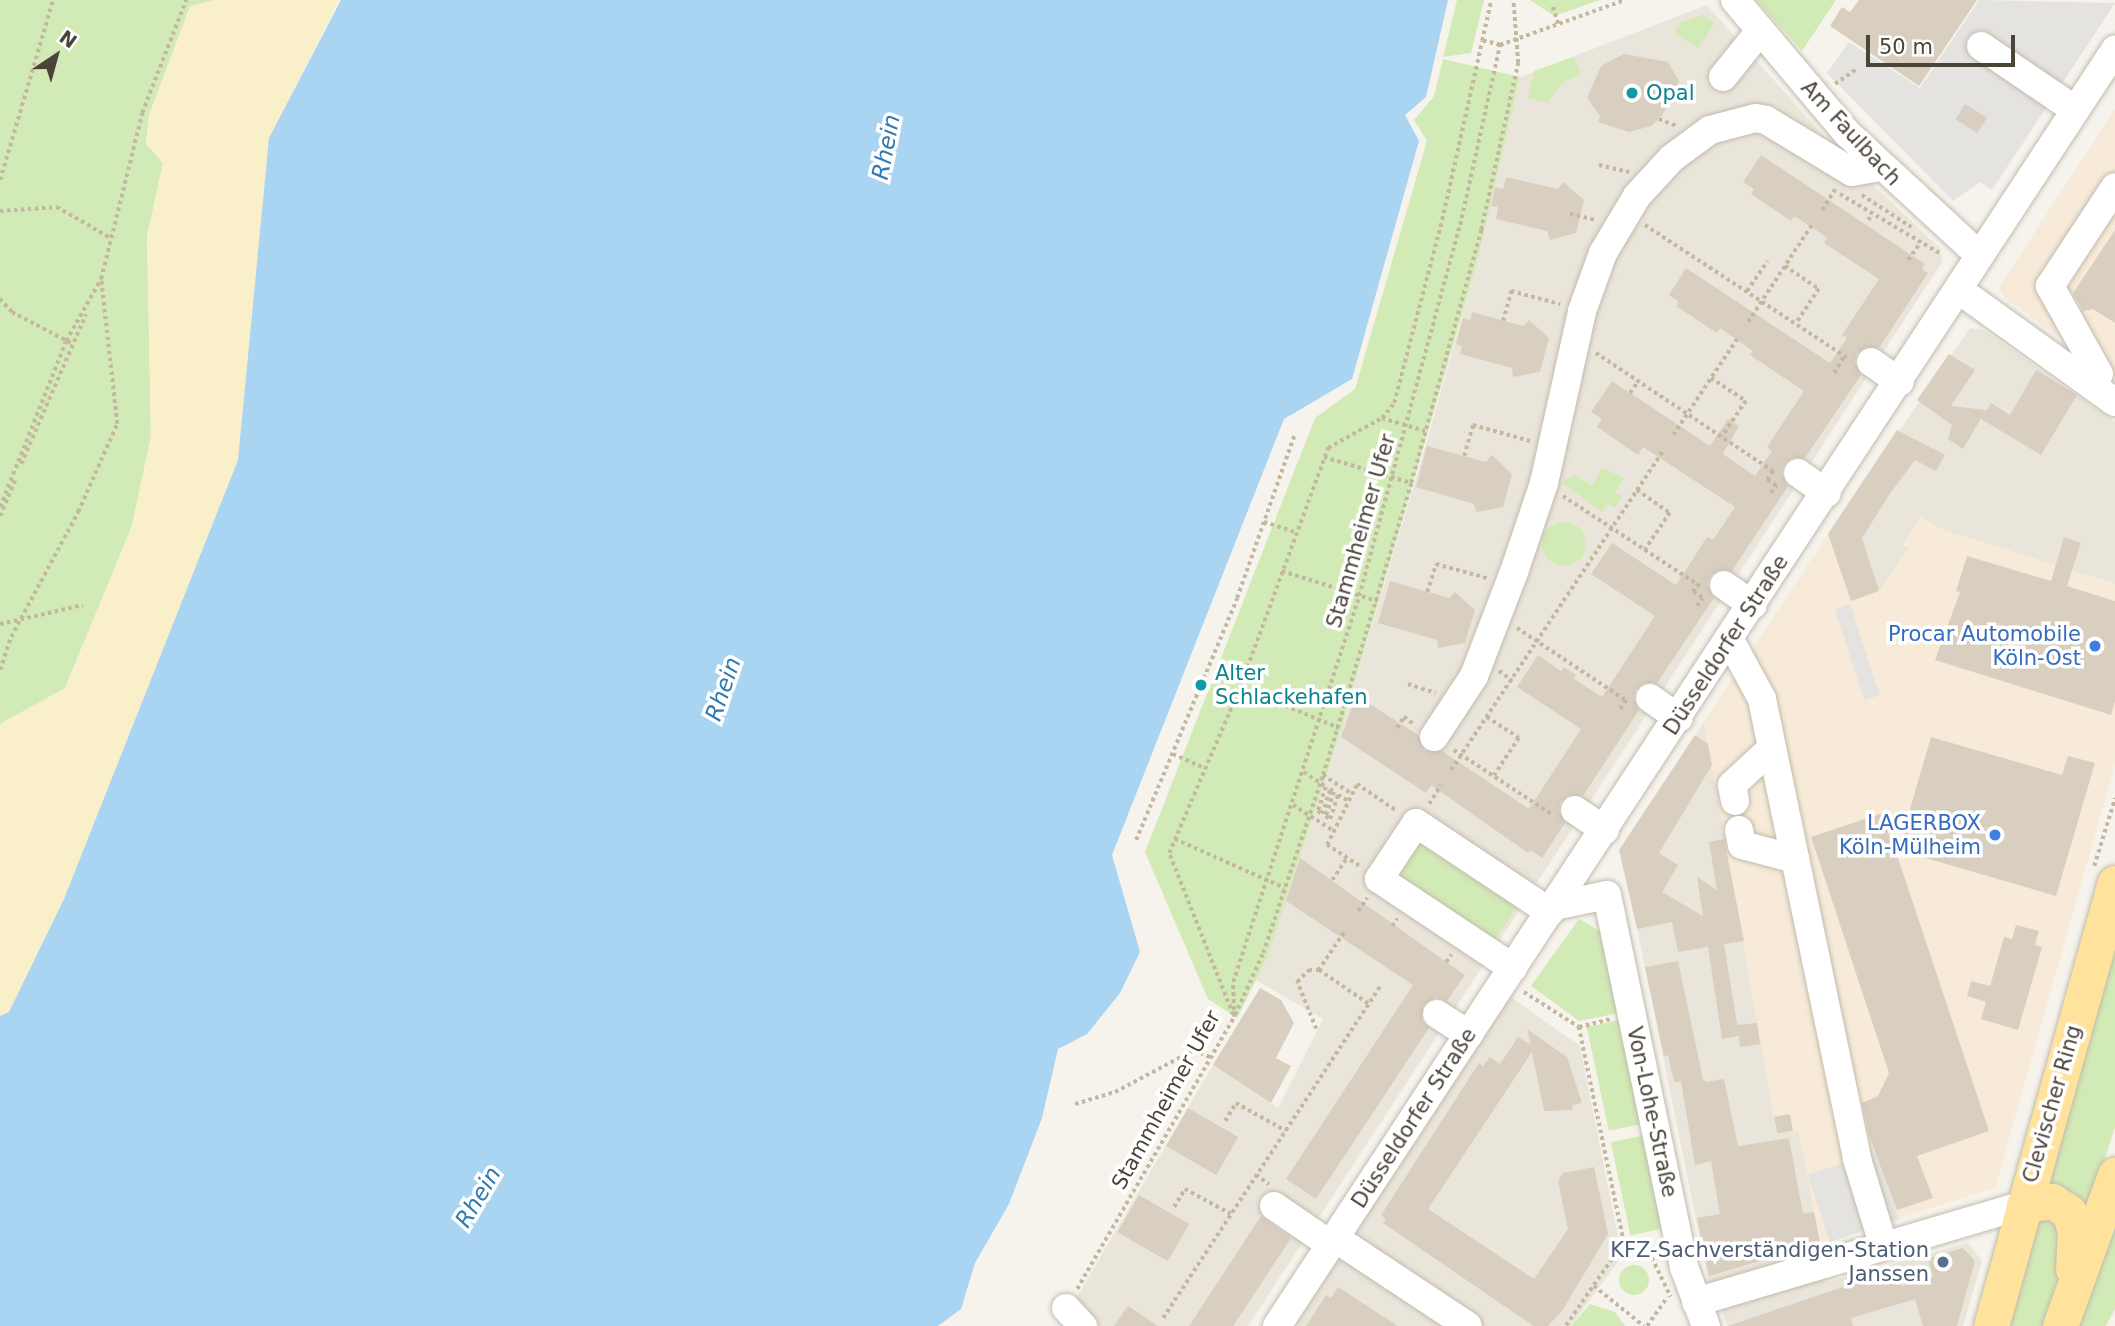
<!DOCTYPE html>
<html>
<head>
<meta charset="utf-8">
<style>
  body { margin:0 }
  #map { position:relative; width:2115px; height:1326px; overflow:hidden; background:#f6f3ec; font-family:"DejaVu Sans",sans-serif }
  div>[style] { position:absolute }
  .residential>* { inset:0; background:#eae5da }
  .commercial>* { inset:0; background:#f7ead8 }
  .green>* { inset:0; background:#d2eab5; transform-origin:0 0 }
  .round { border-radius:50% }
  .sand>* { inset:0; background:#f9efc9 }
  .parking>* { inset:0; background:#e5e3e0; transform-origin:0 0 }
  .water>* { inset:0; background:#a9d4f2 }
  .building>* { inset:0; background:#d8cfc1; transform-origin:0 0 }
  .path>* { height:3.5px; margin-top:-1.75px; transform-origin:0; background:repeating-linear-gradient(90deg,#c4b79f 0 3.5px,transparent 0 7px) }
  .roads { filter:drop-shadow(0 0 2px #c2bbae) drop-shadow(0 0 2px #c2bbae) }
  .minor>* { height:28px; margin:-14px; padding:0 14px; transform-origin:14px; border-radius:14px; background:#fff }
  .major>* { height:35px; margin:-17.5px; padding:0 17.5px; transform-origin:17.5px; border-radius:17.5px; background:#ffe39c }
  .dots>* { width:19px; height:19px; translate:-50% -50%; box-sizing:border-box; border:4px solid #fff; border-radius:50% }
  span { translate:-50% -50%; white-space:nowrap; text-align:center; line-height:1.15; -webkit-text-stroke:7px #fff; paint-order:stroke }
  .culture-label { font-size:21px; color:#0d838f }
  .left { translate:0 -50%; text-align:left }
  .street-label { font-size:21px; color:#4b4439 }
  .shop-label { font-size:21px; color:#366cbe }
  .right { translate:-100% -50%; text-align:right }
  .service-label { font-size:21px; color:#4e5e75 }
  .water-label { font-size:23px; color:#2e7ab2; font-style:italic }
  .north { position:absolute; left:21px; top:21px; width:70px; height:70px; -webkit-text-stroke:5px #fff; paint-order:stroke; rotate:36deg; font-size:19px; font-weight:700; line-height:28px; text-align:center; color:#4b4439 }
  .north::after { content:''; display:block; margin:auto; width:24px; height:32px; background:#4b4439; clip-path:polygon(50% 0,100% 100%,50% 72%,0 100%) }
  .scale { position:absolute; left:1866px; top:35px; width:149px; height:32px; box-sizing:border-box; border:4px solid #4b4439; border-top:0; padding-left:9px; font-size:21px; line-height:24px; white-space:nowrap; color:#4b4439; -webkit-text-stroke:5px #fff; paint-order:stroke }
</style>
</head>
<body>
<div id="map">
  <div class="residential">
    <i style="clip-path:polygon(1707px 5px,1837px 151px,1941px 249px,1942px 262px,1248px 1326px,1100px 1326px,1075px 1300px,1213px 1065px,1278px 1108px,1323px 1019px,1256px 980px,1268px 956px,1341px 730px,1429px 434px,1477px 263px,1520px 77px)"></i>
    <i style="clip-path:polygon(1970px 328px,1984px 330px,2115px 422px,2115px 584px,1940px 529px,1921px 516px,1903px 544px,1909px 548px,1880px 591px,1850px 601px,1828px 534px)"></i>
    <i style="clip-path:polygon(1704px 722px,1777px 1133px,1799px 1130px,1828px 1282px,1968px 1243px,1982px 1261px,1963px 1326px,1728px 1326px,1708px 1279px,1621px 849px)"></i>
    <i style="clip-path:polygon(1508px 995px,1580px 1046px,1622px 1256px,1571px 1326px,1295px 1326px)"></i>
  </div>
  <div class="commercial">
    <i style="clip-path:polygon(2115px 109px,2115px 377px,2004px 297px,1999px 287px)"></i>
    <i style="clip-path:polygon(1921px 516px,1940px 529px,2115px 584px,2115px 764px,1995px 1188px,1820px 1243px,1799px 1131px,1777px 1134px,1704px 722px,1828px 534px,1851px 601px,1880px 590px,1909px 548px,1903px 543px)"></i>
  </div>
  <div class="green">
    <i style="clip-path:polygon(0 0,215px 0,190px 7px,149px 115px,146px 144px,163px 163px,147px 237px,151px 436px,132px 526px,65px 688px,0 724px)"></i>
    <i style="clip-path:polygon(1457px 0,1484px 0,1471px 53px,1443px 57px)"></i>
    <i style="clip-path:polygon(1530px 0,1600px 0,1554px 16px)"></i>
    <i style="clip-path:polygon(1756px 0,1836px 0,1802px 51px)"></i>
    <i style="clip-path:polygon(1702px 15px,1715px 23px,1698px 48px,1674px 33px,1681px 22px)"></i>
    <i style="clip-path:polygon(1574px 57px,1581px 74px,1562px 83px,1547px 103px,1528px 98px,1534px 71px)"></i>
    <i style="clip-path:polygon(1443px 59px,1520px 77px,1477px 263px,1341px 730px,1268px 956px,1237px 1018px,1208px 999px,1145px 852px,1315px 418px,1355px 389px,1427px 141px,1414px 120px,1434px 96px)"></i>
    <i style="clip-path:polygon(1602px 468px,1624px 478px,1615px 492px,1622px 497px,1614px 508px,1608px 504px,1602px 512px,1562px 483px,1574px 474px,1592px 486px)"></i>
    <i class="round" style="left:1542px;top:522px;width:44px;height:44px"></i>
    <i style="left:1419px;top:832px;width:123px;height:51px;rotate:34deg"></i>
    <i style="clip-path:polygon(1579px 919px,1610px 937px,1619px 1013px,1579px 1021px,1531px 986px)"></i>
    <i style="clip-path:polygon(2115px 935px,2115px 1127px,2087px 1214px,2044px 1187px)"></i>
    <i style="left:1620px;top:1020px;width:106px;height:34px;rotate:78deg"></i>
    <i style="left:1645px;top:1135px;width:95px;height:35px;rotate:78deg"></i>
    <i style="clip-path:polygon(2053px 1212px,2065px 1258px,2042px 1326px,2006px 1326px,2037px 1214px)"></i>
    <i style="clip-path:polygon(2115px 1217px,2115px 1309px,2106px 1326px,2079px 1326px)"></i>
    <i class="round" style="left:1619px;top:1265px;width:30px;height:30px"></i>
    <i style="clip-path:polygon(1590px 1304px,1615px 1312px,1625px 1326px,1571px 1326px)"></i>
  </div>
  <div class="sand">
    <i style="clip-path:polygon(215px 0,339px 0,269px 139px,238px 460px,64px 899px,9px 1012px,0 1016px,0 724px,66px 688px,132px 526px,151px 436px,147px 237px,163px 163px,146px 143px,149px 116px,190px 6px)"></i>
  </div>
  <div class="parking">
    <i style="clip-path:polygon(1979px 0,2115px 3px,1992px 190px,1980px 182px,1953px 201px,1827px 73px,1849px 42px,1920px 88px)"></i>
    <i style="left:1850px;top:604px;width:96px;height:16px;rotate:72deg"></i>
    <i style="left:1877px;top:1152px;width:71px;height:73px;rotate:72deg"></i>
  </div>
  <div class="water">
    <i style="clip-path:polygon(341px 0,1448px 0,1426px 97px,1405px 115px,1419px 141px,1352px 379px,1284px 419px,1112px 855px,1140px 952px,1120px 993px,1087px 1034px,1058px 1049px,1042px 1118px,1009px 1204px,975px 1263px,961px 1309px,938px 1326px,0 1326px,0 1016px,9px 1012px,64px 899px,238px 460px,269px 138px)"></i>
  </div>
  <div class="building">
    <i style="clip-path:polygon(1859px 0,1977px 0,1919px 86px,1830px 26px,1842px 7px,1850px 12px)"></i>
    <i style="clip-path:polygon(1624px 54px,1668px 62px,1679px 81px,1662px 116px,1651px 126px,1629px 132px,1598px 122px,1600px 116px,1587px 98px,1601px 66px)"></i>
    <i style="left:1965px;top:104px;width:26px;height:18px;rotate:32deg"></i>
    <i style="clip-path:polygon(1761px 155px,1925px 264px,1922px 269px,1928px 273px,1879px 348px,1865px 347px,1857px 353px,1854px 361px,1861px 375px,1805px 458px,1792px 458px,1784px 464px,1781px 472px,1788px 486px,1732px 571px,1718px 570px,1710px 576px,1707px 584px,1714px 598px,1657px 683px,1644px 683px,1636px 689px,1633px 697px,1639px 710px,1583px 796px,1568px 795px,1561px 801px,1558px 810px,1565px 823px,1542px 858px,1530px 850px,1528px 853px,1431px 785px,1426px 793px,1341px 737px,1356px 695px,1418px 735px,1425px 751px,1442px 751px,1529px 809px,1581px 729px,1517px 687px,1538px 655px,1561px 671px,1564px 667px,1576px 675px,1574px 679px,1602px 697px,1655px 616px,1591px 574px,1612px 543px,1676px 585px,1707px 537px,1713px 540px,1735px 507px,1643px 447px,1638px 455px,1597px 427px,1602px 419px,1591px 412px,1612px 381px,1710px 446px,1728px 419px,1739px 426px,1723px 454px,1755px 476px,1772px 451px,1767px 447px,1804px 391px,1750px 355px,1753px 351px,1720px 328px,1717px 333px,1676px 306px,1679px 302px,1669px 295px,1686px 268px,1830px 363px,1847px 338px,1842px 335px,1879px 279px,1824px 243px,1827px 238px,1813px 228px,1794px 216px,1791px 221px,1751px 194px,1754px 189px,1743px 182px)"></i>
    <i style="clip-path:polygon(1506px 177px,1558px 189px,1563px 182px,1584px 200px,1576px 233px,1550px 240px,1547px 231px,1496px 219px,1498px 207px,1491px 206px,1495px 187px,1503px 189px)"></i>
    <i style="clip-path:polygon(2115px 230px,2115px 323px,2093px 309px,2083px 311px,2073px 293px)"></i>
    <i style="clip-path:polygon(1472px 312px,1523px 326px,1529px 320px,1549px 338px,1540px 372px,1513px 377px,1512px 368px,1460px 354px,1462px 346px,1456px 344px,1463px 318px,1470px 320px)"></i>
    <i style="clip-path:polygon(1949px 354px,1975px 370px,1951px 406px,1986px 410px,1963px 449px,1948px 439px,1952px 425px,1917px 400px)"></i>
    <i style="clip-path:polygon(2036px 370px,2077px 395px,2041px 455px,1981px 419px,1991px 403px,2010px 415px)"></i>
    <i style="clip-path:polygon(1897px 430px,1945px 455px,1936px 471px,1915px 460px,1889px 495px,1862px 538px,1879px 591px,1851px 601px,1828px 534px)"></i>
    <i style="clip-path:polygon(1427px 446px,1486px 462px,1492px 455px,1512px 474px,1503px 507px,1476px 512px,1474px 504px,1416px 487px)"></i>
    <i style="clip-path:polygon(2064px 537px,2081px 543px,2067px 586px,2115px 601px,2115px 701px,2111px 715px,1935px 660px,1960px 592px,1956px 591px,1967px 556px,2051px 581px)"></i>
    <i style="clip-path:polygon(1390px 581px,1449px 598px,1455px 592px,1475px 610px,1465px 643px,1438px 648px,1437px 640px,1378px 623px)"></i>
    <i style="clip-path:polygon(1695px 735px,1708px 744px,1712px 765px,1659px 853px,1678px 865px,1662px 892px,1703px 916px,1697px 877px,1717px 890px,1709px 842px,1724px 839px,1744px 941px,1724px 944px,1738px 1030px,1737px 1025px,1757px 1023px,1760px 1044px,1740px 1047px,1739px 1036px,1722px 1039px,1708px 947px,1678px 952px,1672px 922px,1637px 929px,1619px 850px)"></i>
    <i style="clip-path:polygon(1931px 737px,2062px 775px,2068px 756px,2095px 763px,2056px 896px,1898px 850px)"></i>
    <i style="clip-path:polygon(1883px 813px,1989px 1131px,1917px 1156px,1933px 1198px,1897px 1210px,1870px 1138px,1862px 1103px,1878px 1096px,1889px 1073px,1811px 837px)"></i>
    <i style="clip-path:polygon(1300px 858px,1465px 975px,1447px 1001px,1437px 997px,1423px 1005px,1422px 1021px,1429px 1028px,1316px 1199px,1286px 1179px,1413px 985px,1286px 901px)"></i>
    <i style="clip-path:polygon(2016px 925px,2039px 931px,2035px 945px,2042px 947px,2018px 1030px,1981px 1019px,1986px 1002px,1967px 996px,1971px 981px,1990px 986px,2004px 937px,2012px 939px)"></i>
    <i style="clip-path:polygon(1678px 961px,1703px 1079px,1706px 1082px,1724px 1079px,1738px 1146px,1789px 1138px,1803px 1214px,1814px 1212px,1820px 1243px,1709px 1276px,1697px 1218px,1720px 1214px,1711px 1161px,1695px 1165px,1681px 1081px,1674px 1082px,1668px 1055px,1664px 1056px,1645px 967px)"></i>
    <i style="clip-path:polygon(1260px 988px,1281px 1000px,1294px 1023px,1276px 1058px,1291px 1066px,1271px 1103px,1213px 1065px)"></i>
    <i style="clip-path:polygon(1527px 1029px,1567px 1057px,1582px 1103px,1572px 1105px,1573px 1110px,1544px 1111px,1532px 1052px,1428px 1209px,1534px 1279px,1568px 1229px,1558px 1181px,1563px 1173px,1594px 1167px,1608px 1234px,1562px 1311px,1548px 1326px,1534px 1326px,1513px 1312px,1383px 1223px,1386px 1219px,1381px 1215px,1479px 1063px,1483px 1066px,1490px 1057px,1500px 1064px,1518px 1037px,1531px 1045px)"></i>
    <i style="left:1188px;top:1108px;width:58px;height:44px;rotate:30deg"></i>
    <i style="left:1790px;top:1114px;width:17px;height:16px;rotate:80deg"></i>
    <i style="left:1139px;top:1195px;width:58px;height:43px;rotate:30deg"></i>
    <i style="clip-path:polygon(1261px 1216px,1291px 1238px,1253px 1296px,1233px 1326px,1189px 1326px)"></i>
    <i style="clip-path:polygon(1963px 1248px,1975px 1261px,1957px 1326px,1923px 1326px,1915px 1299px,1851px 1318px,1853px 1326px,1728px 1326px,1896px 1269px,1902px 1286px,1933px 1277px,1928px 1259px)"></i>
    <i style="clip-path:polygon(1338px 1287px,1398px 1326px,1306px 1326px,1326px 1295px,1331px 1298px)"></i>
    <i style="clip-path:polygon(1128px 1306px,1158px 1326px,1114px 1326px)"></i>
  </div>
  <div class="path">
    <i style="left:1553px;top:7px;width:19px;rotate:72deg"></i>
    <i style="left:1500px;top:45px;width:133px;rotate:-19.8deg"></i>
    <i style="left:1835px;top:84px;width:28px;rotate:-35deg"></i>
    <i style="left:1659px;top:119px;width:18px;rotate:22deg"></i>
    <i style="left:1599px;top:165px;width:31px;rotate:13deg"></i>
    <i style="left:0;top:180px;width:188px;rotate:-73.6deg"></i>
    <i style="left:1840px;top:194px;width:117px;rotate:30.7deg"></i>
    <i style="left:1862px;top:195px;width:59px;rotate:33.1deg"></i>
    <i style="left:1822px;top:210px;width:26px;rotate:-58deg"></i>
    <i style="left:0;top:211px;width:57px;rotate:-4deg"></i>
    <i style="left:57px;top:207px;width:60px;rotate:30deg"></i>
    <i style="left:1570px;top:214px;width:26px;rotate:13deg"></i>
    <i style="left:1868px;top:220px;width:7px;rotate:-56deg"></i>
    <i style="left:1645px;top:225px;width:244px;rotate:33.3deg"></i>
    <i style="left:1908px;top:260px;width:19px;rotate:-55deg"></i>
    <i style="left:1785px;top:266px;width:41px;rotate:34.1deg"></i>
    <i style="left:1819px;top:289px;width:42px;rotate:123.3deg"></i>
    <i style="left:1747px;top:291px;width:36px;rotate:-56deg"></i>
    <i style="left:0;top:299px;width:18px;rotate:47deg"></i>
    <i style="left:12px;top:312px;width:69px;rotate:27.7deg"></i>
    <i style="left:1503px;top:321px;width:31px;rotate:-75deg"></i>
    <i style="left:1511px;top:291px;width:51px;rotate:14.9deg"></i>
    <i style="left:1748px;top:322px;width:115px;rotate:-56.7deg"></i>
    <i style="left:1596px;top:353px;width:216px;rotate:33.7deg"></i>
    <i style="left:1834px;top:373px;width:20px;rotate:-60deg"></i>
    <i style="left:1711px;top:378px;width:42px;rotate:33.3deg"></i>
    <i style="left:1746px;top:401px;width:43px;rotate:123.7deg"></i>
    <i style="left:1630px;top:393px;width:14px;rotate:-56deg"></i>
    <i style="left:1382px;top:418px;width:19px;rotate:-51deg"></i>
    <i style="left:1394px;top:403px;width:189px;rotate:-75.3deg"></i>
    <i style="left:1442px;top:220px;width:183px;rotate:-77.4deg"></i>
    <i style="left:1673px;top:435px;width:115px;rotate:-56.3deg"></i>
    <i style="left:1464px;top:456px;width:32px;rotate:-74deg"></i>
    <i style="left:1473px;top:425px;width:59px;rotate:15.7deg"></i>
    <i style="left:1324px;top:457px;width:91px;rotate:16.6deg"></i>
    <i style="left:21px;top:464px;width:163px;rotate:-66.6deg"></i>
    <i style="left:1637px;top:490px;width:40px;rotate:34.9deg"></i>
    <i style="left:1670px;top:513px;width:45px;rotate:124deg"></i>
    <i style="left:1771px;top:493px;width:9px;rotate:-54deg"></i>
    <i style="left:1776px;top:486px;width:11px;rotate:-146deg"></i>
    <i style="left:1767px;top:480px;width:11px;rotate:-56deg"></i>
    <i style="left:1563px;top:496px;width:164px;rotate:33.3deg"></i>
    <i style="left:0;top:507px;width:179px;rotate:-68.3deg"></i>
    <i style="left:66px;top:341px;width:71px;rotate:-60.6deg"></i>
    <i style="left:101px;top:279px;width:171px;rotate:-76.1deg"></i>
    <i style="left:142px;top:113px;width:121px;rotate:-68.7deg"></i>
    <i style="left:0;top:516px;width:41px;rotate:-67.2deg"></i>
    <i style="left:1264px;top:522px;width:33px;rotate:18deg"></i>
    <i style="left:1282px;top:571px;width:100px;rotate:17.5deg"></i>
    <i style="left:1427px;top:592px;width:29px;rotate:-72deg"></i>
    <i style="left:1436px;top:564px;width:53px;rotate:15.4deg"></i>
    <i style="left:1697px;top:606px;width:9px;rotate:-58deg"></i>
    <i style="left:1702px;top:598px;width:11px;rotate:-146deg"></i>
    <i style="left:1693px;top:592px;width:9px;rotate:-58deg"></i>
    <i style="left:0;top:624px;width:85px;rotate:-12.9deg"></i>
    <i style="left:1517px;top:628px;width:132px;rotate:33.6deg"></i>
    <i style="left:0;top:670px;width:35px;rotate:-72deg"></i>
    <i style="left:11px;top:637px;width:142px;rotate:-61.8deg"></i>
    <i style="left:78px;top:512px;width:96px;rotate:-66.1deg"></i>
    <i style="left:117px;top:424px;width:145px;rotate:-96.3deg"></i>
    <i style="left:1499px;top:671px;width:16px;rotate:35deg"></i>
    <i style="left:1408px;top:684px;width:29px;rotate:18deg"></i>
    <i style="left:1240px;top:687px;width:107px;rotate:22.5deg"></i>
    <i style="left:1620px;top:709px;width:11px;rotate:-56deg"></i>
    <i style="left:1487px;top:717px;width:38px;rotate:33deg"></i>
    <i style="left:1519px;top:738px;width:45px;rotate:123.3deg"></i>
    <i style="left:1397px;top:728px;width:13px;rotate:-58deg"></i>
    <i style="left:1404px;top:717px;width:14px;rotate:36deg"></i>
    <i style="left:1454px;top:750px;width:118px;rotate:33.3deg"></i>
    <i style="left:1173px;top:754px;width:35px;rotate:24deg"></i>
    <i style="left:1451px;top:770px;width:382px;rotate:-56.4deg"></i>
    <i style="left:1304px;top:772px;width:27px;rotate:34deg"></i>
    <i style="left:1326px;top:787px;width:25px;rotate:108deg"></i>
    <i style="left:1318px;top:811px;width:5px;rotate:37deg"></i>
    <i style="left:1322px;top:814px;width:26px;rotate:-72deg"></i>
    <i style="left:1330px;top:789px;width:5px;rotate:37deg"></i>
    <i style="left:1334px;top:792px;width:25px;rotate:108deg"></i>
    <i style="left:1326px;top:816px;width:5px;rotate:37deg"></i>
    <i style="left:1330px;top:819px;width:25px;rotate:-72deg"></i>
    <i style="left:1338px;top:795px;width:13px;rotate:29deg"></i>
    <i style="left:1323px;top:775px;width:35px;rotate:33deg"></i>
    <i style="left:1429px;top:804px;width:22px;rotate:-58deg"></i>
    <i style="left:1293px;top:805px;width:49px;rotate:32.4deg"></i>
    <i style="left:1175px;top:839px;width:120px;rotate:24deg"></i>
    <i style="left:1136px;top:840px;width:262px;rotate:-67.3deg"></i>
    <i style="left:1237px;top:598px;width:175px;rotate:-70.6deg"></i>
    <i style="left:1359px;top:866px;width:38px;rotate:-147deg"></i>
    <i style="left:1327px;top:845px;width:68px;rotate:-63.8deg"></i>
    <i style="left:1357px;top:784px;width:48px;rotate:34deg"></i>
    <i style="left:2094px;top:866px;width:71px;rotate:-72.8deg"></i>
    <i style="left:1332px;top:880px;width:27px;rotate:-56deg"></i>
    <i style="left:1358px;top:911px;width:16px;rotate:-55deg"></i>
    <i style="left:1392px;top:926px;width:9px;rotate:-54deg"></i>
    <i style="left:1344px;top:933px;width:45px;rotate:124deg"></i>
    <i style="left:1319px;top:970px;width:60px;rotate:34.2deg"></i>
    <i style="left:1446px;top:962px;width:9px;rotate:-54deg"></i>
    <i style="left:1524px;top:992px;width:65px;rotate:32.5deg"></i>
    <i style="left:1579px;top:1027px;width:220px;rotate:78.2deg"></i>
    <i style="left:1624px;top:1242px;width:102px;rotate:124.6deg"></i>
    <i style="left:1233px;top:1015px;width:174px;rotate:-111.6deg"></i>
    <i style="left:1169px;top:853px;width:181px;rotate:-66.8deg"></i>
    <i style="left:1240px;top:687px;width:255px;rotate:-69.8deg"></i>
    <i style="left:1328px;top:448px;width:62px;rotate:-29.1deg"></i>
    <i style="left:1382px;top:418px;width:45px;rotate:16.8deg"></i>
    <i style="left:1235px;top:1015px;width:68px;rotate:-65.7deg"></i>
    <i style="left:1263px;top:953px;width:188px;rotate:-71.4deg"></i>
    <i style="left:1323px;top:775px;width:305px;rotate:-73.2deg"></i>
    <i style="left:1411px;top:483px;width:263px;rotate:-74.5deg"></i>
    <i style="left:1481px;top:230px;width:171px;rotate:-77.5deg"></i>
    <i style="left:1518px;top:63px;width:63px;rotate:-94.5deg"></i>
    <i style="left:1579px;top:1027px;width:33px;rotate:-14deg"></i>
    <i style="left:1316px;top:1029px;width:51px;rotate:-112deg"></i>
    <i style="left:1297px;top:982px;width:17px;rotate:-45deg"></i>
    <i style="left:1309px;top:970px;width:10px"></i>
    <i style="left:1075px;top:1104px;width:42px;rotate:-16.7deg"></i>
    <i style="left:1115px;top:1092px;width:89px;rotate:-28deg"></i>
    <i style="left:1194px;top:1050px;width:17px;rotate:24deg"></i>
    <i style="left:1225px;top:1121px;width:21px;rotate:-59deg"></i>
    <i style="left:1236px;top:1103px;width:57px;rotate:29.2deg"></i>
    <i style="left:1256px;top:1175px;width:16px;rotate:35deg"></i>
    <i style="left:1174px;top:1207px;width:21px;rotate:-59deg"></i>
    <i style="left:1185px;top:1189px;width:52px;rotate:28.5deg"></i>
    <i style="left:1624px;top:1242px;width:32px;rotate:30deg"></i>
    <i style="left:1652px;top:1258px;width:43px;rotate:64deg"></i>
    <i style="left:1594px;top:1286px;width:64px;rotate:38.7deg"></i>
    <i style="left:1077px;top:1289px;width:314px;rotate:-60deg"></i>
    <i style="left:1234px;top:1017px;width:35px;rotate:-92deg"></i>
    <i style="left:1233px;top:982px;width:406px;rotate:-71.9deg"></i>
    <i style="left:1359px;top:596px;width:385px;rotate:-74.8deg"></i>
    <i style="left:1460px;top:225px;width:184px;rotate:-77.5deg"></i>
    <i style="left:1500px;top:45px;width:18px;rotate:-167deg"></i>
    <i style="left:1482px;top:41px;width:42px;rotate:-77.6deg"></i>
    <i style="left:1163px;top:1318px;width:398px;rotate:-56.8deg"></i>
    <i style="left:1647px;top:1326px;width:35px;rotate:-55deg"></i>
  </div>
  <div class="roads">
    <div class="minor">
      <i style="left:1735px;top:0;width:175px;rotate:49.9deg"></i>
      <i style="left:1848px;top:134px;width:178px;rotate:42.7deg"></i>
      <i style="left:1981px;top:46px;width:114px;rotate:34.2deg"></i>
      <i style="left:1723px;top:77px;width:58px;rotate:-51.3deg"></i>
      <i style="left:1959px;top:290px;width:192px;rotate:35.7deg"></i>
      <i style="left:1871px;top:362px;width:35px;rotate:35deg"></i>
      <i style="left:2099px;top:374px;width:101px;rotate:-119.1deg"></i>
      <i style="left:2050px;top:286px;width:118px;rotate:-56.7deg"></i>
      <i style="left:1798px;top:473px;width:35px;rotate:35deg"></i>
      <i style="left:1724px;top:585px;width:35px;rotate:35deg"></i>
      <i style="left:1730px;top:640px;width:67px;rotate:61.5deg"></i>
      <i style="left:1762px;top:699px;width:470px;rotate:78.3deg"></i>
      <i style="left:1857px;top:1159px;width:89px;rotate:73deg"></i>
      <i style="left:1650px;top:698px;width:35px;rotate:35deg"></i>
      <i style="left:1434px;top:737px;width:73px;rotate:-56.7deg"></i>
      <i style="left:1474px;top:676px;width:111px;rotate:-69deg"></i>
      <i style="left:1514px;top:572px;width:94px;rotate:-71.4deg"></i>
      <i style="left:1544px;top:483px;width:176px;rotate:-77.5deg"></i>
      <i style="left:1582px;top:311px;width:62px;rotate:-70.1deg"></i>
      <i style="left:1603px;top:253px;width:66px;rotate:-59.2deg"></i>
      <i style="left:1637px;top:196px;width:52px;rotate:-47.4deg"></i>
      <i style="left:1672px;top:158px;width:47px;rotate:-36.4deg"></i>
      <i style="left:1710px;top:130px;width:47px;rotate:-14.9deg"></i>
      <i style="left:1755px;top:118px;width:11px;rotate:10deg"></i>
      <i style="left:1766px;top:120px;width:100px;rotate:31.2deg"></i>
      <i style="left:1852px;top:172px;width:27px;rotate:-10deg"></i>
      <i style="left:1735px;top:801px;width:16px;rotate:-101deg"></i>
      <i style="left:1732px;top:785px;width:54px;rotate:-42.8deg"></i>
      <i style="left:1575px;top:810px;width:36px;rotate:34deg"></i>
      <i style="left:1739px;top:830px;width:15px;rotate:79deg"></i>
      <i style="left:1742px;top:845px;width:55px;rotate:14.8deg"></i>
      <i style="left:1554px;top:906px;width:54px;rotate:-11.7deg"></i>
      <i style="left:1607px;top:895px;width:380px;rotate:78.3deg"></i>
      <i style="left:1684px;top:1267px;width:63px;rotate:69.6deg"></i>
      <i style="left:1513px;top:968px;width:161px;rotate:-146.4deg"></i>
      <i style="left:1379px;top:879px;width:67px;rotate:-56.5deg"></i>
      <i style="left:1416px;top:823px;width:161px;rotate:33.6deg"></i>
      <i style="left:1437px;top:1014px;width:38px;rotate:33deg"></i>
      <i style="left:1274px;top:1206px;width:69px;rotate:34.4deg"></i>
      <i style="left:1335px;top:1238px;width:159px;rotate:33.5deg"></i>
      <i style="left:1696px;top:1302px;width:342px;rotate:-16.5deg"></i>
      <i style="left:1066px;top:1308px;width:25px;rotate:47deg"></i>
      <i style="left:1277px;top:1326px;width:1527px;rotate:-56.71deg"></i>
    </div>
    <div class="major">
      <i style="left:2024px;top:1205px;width:28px;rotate:-8deg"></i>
      <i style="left:2052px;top:1201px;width:20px;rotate:33deg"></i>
      <i style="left:2069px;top:1212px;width:20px;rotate:72deg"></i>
      <i style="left:2075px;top:1231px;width:38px;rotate:93deg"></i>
      <i style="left:1991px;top:1326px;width:460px;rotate:-74.4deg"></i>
      <i style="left:2060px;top:1326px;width:161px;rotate:-70deg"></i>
    </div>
  </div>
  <div class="dots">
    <i style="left:1632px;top:93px;background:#0f9aa8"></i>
    <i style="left:2095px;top:646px;background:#3f7fe0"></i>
    <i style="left:1201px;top:685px;background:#0f9aa8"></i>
    <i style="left:1995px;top:835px;background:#3f7fe0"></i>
    <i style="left:1943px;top:1262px;background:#5c6f8a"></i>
  </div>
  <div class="culture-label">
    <span class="left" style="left:1646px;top:93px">Opal</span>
    <span class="left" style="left:1215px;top:685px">Alter<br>Schlackehafen</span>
  </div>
  <div class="street-label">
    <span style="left:1851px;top:133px;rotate:47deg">Am Faulbach</span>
    <span style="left:1361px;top:531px;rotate:-74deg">Stammheimer Ufer</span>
    <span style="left:1726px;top:645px;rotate:-57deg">Düsseldorfer Straße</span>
    <span style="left:1166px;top:1100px;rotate:-61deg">Stammheimer Ufer</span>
    <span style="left:2052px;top:1104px;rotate:-74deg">Clevischer Ring</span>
    <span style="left:1652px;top:1112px;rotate:78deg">Von-Lohe-Straße</span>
    <span style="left:1414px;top:1118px;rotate:-57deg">Düsseldorfer Straße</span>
  </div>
  <div class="shop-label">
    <span class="right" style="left:2081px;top:646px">Procar Automobile<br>Köln-Ost</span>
    <span class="right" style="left:1981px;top:835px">LAGERBOX<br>Köln-Mülheim</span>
  </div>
  <div class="service-label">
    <span class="right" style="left:1929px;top:1262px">KFZ-Sachverständigen-Station<br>Janssen</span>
  </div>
  <div class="water-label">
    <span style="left:886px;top:147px;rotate:-79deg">Rhein</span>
    <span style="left:723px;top:689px;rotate:-71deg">Rhein</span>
    <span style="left:478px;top:1197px;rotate:-59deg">Rhein</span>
  </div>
  <div class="north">N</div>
  <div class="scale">50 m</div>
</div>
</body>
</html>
